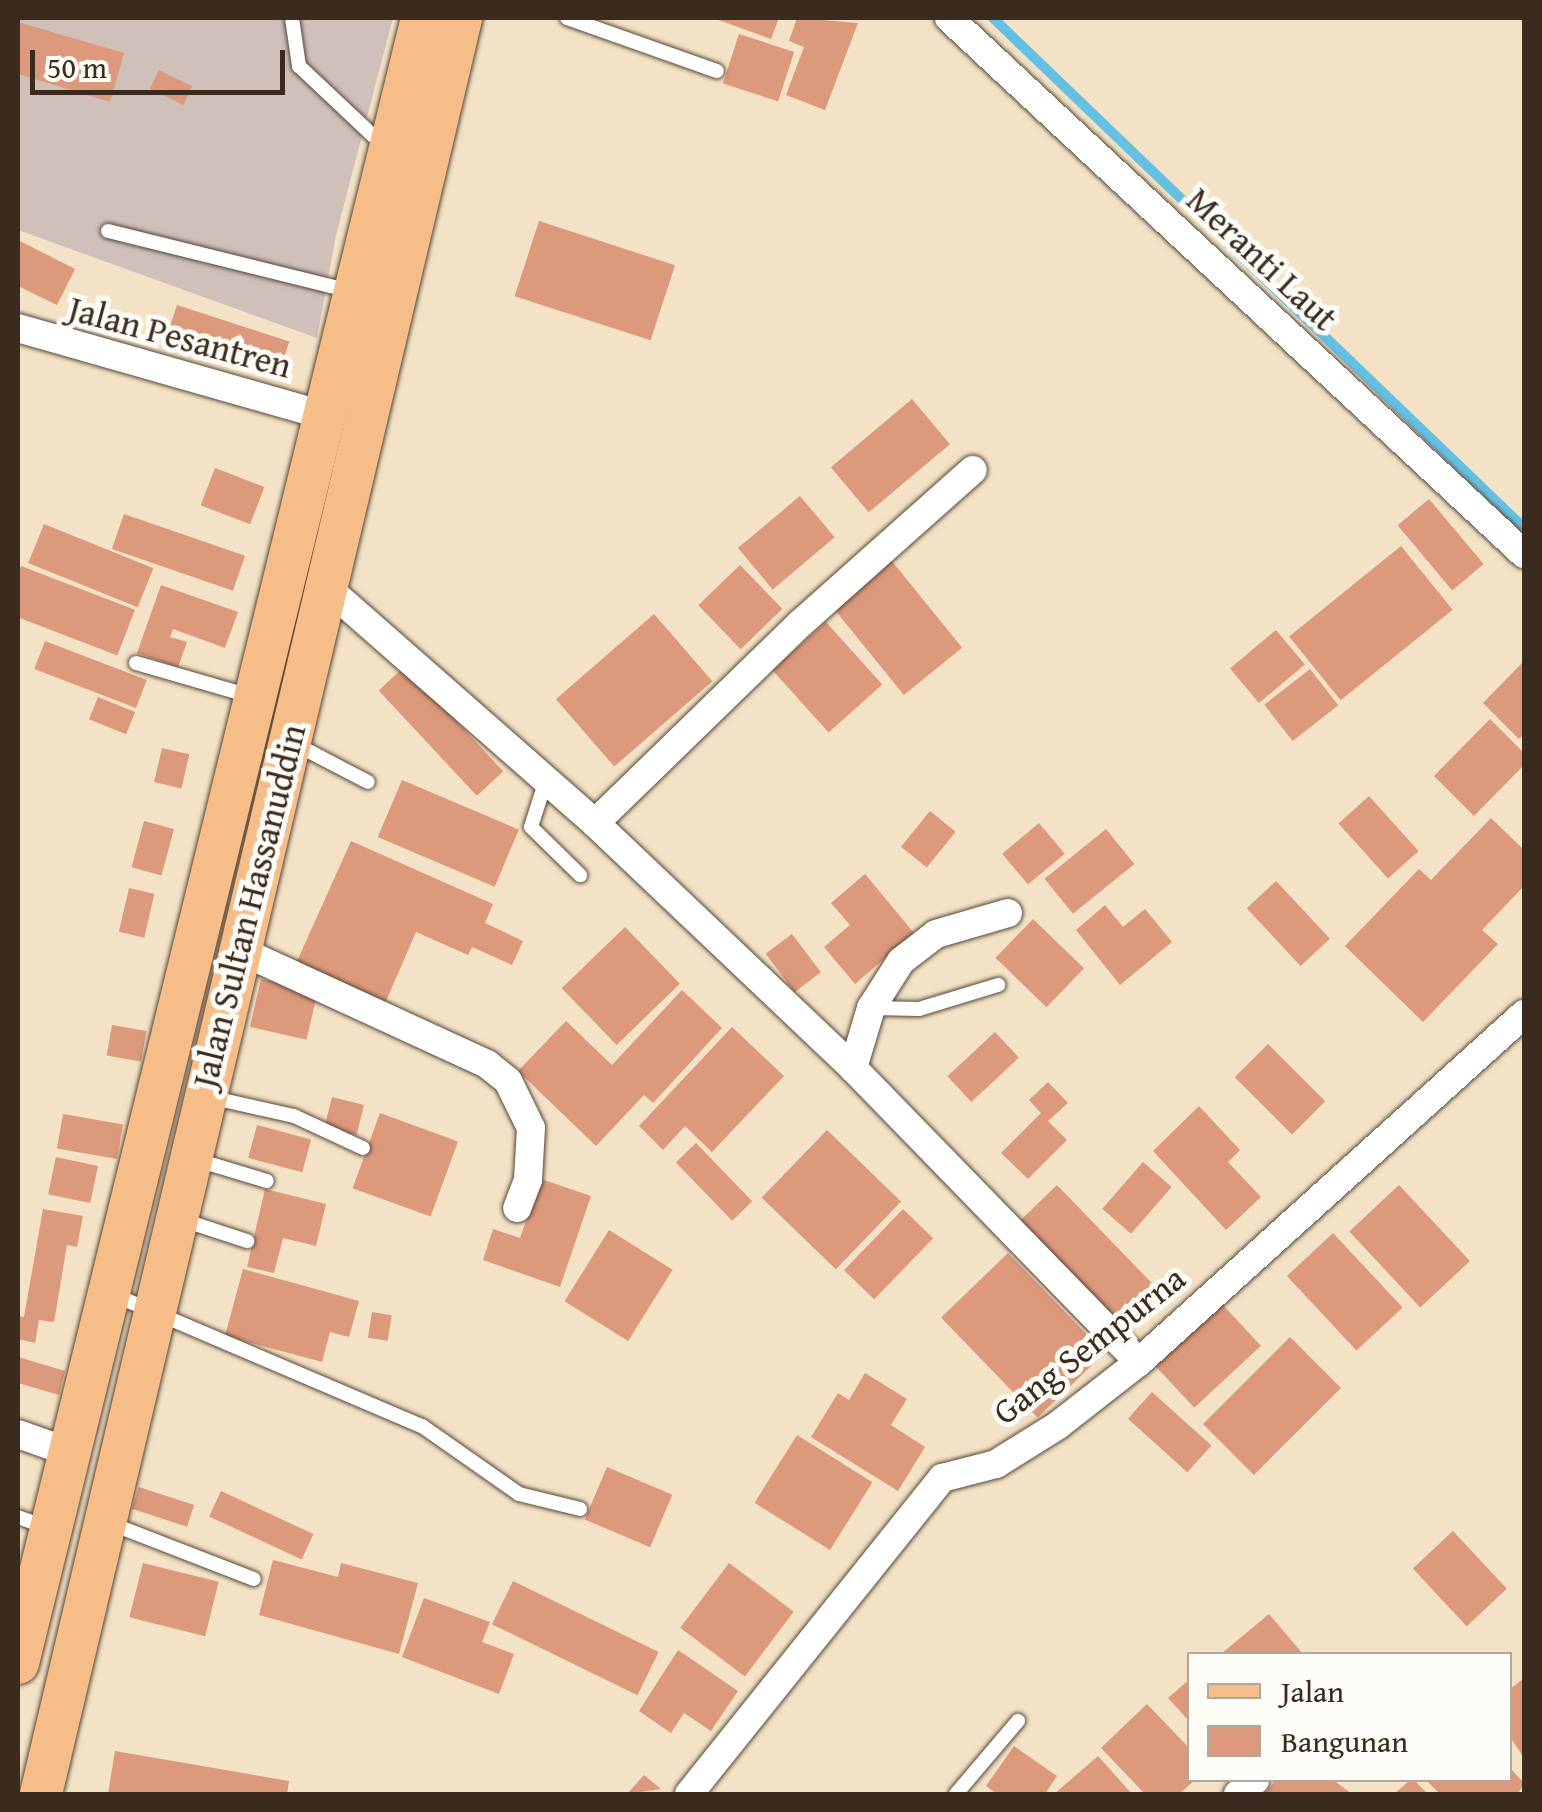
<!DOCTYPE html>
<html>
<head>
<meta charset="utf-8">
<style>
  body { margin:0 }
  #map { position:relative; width:1542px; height:1812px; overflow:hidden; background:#f3e2c5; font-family:"Gentium Book Plus",serif }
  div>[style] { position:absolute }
  .industrial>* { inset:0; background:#cfc1ba }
  .stream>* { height:10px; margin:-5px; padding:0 5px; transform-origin:5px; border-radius:5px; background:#65c0e3 }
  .building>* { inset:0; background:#dd997c; transform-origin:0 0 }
  .roads { filter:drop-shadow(0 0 2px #574637) drop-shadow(0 0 2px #574637) }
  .lane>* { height:14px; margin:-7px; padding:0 7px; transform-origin:7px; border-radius:7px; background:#fff }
  .street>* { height:28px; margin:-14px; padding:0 14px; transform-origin:14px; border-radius:14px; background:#fff }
  .primary>* { height:42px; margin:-21px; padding:0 21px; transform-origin:21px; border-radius:21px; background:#f7bd88 }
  span { translate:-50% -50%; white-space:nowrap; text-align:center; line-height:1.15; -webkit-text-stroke:10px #fdfcf7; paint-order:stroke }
  .street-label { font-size:35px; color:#3b2a1e }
  .frame { position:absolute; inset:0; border:20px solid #3b2a1e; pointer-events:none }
  .legend { position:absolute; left:1187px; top:1652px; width:325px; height:130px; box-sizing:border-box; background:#fdfcf7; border:2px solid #afa8a0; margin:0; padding:12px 18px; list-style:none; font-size:30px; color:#3b2a1e }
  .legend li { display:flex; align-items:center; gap:20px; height:50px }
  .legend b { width:50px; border:2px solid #afa8a0 }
  .scale { position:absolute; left:30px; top:50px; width:255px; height:45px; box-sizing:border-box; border:5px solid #3b2a1e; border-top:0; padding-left:12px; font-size:30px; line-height:35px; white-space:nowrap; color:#3b2a1e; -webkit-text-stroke:8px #fdfcf7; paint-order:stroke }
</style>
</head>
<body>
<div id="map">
  <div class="industrial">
    <i style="clip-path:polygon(18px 18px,393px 18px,336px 235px,317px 338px,18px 230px)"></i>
  </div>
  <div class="stream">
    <i style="left:993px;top:18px;width:736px;rotate:43.84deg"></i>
  </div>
  <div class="building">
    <i style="clip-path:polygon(713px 18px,779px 18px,771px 39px)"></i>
    <i style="clip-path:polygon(797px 18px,858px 23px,825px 110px,786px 95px,804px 47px,789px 41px)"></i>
    <i style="clip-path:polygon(18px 22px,124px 53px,110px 102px,18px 74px)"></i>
    <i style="left:739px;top:34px;width:58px;height:52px;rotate:18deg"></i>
    <i style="left:159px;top:70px;width:37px;height:21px;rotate:26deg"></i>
    <i style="left:539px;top:221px;width:143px;height:79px;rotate:18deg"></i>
    <i style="clip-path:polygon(18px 240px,75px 269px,57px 305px,18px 286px)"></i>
    <i style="left:177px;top:305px;width:118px;height:38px;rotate:18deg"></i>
    <i style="left:912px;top:399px;width:59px;height:106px;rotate:50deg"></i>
    <i style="left:215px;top:468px;width:53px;height:40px;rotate:21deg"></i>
    <i style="left:800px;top:496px;width:54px;height:81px;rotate:50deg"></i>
    <i style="left:1429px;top:499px;width:85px;height:41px;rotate:50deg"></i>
    <i style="left:124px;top:514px;width:128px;height:37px;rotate:19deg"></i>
    <i style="left:44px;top:524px;width:118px;height:42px;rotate:22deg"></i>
    <i style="left:1401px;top:546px;width:82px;height:144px;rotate:51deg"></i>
    <i style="left:891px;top:560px;width:113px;height:75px;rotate:51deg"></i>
    <i style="left:740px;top:565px;width:61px;height:58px;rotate:46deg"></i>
    <i style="left:21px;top:566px;width:122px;height:49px;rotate:21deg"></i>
    <i style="clip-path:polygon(161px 585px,238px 612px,225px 648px,173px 629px,170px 637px,187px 642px,178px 667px,137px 653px)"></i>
    <i style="left:654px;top:614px;width:89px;height:130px;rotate:49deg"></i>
    <i style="left:826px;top:622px;width:84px;height:72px;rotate:48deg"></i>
    <i style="left:1276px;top:630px;width:45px;height:60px;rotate:50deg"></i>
    <i style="left:45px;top:641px;width:109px;height:30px;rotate:21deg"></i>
    <i style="clip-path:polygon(1524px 661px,1524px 734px,1519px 739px,1483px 703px)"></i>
    <i style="left:405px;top:666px;width:144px;height:36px;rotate:47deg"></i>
    <i style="left:1310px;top:669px;width:46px;height:58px;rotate:52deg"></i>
    <i style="left:98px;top:697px;width:40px;height:24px;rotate:22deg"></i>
    <i style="clip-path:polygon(1490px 719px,1524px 753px,1524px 765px,1474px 816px,1434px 776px)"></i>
    <i style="left:162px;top:748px;width:28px;height:35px;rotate:13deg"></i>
    <i style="left:402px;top:780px;width:127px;height:62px;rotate:23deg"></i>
    <i style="left:1369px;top:796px;width:74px;height:41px;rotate:48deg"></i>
    <i style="left:930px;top:811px;width:33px;height:46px;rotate:39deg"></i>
    <i style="clip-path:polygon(1491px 818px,1524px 850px,1524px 886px,1482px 930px,1498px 944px,1423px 1022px,1345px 946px,1419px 869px,1431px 880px)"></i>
    <i style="left:144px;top:821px;width:31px;height:48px;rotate:15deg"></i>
    <i style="left:1039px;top:823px;width:40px;height:48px;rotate:50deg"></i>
    <i style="left:1106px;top:829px;width:45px;height:79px;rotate:51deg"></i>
    <i style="clip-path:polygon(351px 841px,493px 904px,485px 923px,523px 941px,512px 965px,472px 947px,468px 955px,416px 932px,383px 1008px,294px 968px)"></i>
    <i style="clip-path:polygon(865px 874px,914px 933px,855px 984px,824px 947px,850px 925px,831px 903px)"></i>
    <i style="left:1276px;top:881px;width:79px;height:40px;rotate:47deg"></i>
    <i style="left:129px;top:888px;width:26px;height:45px;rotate:13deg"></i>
    <i style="clip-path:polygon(1105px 905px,1123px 927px,1145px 909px,1172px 942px,1120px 985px,1076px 930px)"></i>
    <i style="left:1033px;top:919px;width:71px;height:54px;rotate:44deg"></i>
    <i style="left:625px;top:927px;width:79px;height:88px;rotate:46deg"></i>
    <i style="left:792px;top:934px;width:48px;height:33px;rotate:53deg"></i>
    <i style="left:261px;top:979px;width:58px;height:49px;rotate:13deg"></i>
    <i style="clip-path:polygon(682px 990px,722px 1028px,653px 1103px,644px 1095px,596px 1146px,518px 1071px,566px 1021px,612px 1065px)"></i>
    <i style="left:112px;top:1025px;width:35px;height:31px;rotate:10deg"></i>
    <i style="clip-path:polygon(732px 1027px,784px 1076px,712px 1152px,685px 1126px,663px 1150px,639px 1126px)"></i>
    <i style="left:995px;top:1032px;width:35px;height:65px;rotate:47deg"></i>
    <i style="left:1268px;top:1044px;width:81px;height:47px;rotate:45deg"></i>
    <i style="clip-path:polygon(1048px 1082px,1068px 1103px,1048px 1121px,1067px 1140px,1028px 1179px,1001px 1153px,1041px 1113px,1029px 1100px)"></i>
    <i style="left:332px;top:1097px;width:33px;height:31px;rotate:14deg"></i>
    <i style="clip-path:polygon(1199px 1106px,1240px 1150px,1228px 1162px,1261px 1197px,1226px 1230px,1153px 1151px)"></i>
    <i style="left:380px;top:1113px;width:83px;height:80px;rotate:20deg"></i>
    <i style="left:63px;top:1114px;width:61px;height:35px;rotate:10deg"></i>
    <i style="left:257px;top:1125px;width:56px;height:34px;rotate:15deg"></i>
    <i style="left:827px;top:1130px;width:103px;height:94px;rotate:44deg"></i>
    <i style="left:696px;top:1143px;width:81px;height:28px;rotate:46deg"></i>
    <i style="left:56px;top:1157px;width:43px;height:38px;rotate:12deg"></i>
    <i style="left:1143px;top:1162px;width:38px;height:62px;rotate:41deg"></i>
    <i style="clip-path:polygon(541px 1179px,591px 1196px,560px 1287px,483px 1260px,493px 1229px,520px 1238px)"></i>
    <i style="left:1057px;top:1185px;width:153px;height:55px;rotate:46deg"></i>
    <i style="left:1399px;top:1185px;width:104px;height:68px;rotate:47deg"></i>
    <i style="clip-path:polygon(265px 1189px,326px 1204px,316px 1246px,283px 1238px,274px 1273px,247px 1267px)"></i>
    <i style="clip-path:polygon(43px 1209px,83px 1216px,77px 1247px,67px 1245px,54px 1322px,39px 1320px,35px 1343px,18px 1339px,18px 1316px,24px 1317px)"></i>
    <i style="left:903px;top:1209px;width:42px;height:85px;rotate:44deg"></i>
    <i style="left:609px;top:1230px;width:75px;height:84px;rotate:32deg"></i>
    <i style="left:1333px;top:1233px;width:102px;height:63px;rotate:47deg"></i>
    <i style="left:1008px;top:1253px;width:139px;height:93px;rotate:46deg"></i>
    <i style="clip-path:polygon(243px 1269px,359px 1301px,349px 1337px,330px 1332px,322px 1362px,225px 1336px)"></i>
    <i style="left:1222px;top:1304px;width:57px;height:91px;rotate:47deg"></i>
    <i style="left:372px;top:1312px;width:20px;height:26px;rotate:9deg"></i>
    <i style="left:1290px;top:1337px;width:72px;height:123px;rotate:45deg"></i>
    <i style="clip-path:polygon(18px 1357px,65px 1371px,59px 1395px,18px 1383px)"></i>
    <i style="clip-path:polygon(865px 1373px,907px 1399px,891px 1425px,925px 1447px,898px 1491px,811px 1437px,838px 1393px,849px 1400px)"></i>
    <i style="left:1152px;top:1392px;width:80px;height:36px;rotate:42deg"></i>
    <i style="left:797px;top:1435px;width:89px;height:80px;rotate:32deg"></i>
    <i style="left:607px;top:1467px;width:71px;height:57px;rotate:23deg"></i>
    <i style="left:139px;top:1487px;width:58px;height:23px;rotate:18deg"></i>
    <i style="left:221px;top:1491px;width:102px;height:28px;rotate:25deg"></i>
    <i style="left:1453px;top:1531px;width:79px;height:55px;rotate:47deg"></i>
    <i style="clip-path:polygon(273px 1560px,338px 1577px,341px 1563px,418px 1583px,399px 1654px,259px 1615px)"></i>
    <i style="left:143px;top:1563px;width:78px;height:56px;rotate:14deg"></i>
    <i style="left:729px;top:1563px;width:81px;height:81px;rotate:37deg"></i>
    <i style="left:513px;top:1581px;width:162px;height:48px;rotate:26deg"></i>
    <i style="clip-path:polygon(424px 1598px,490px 1622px,482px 1642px,514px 1654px,499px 1694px,402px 1657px)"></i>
    <i style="clip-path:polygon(1269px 1614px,1303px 1654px,1221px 1654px)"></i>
    <i style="clip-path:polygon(678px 1650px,738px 1691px,711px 1731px,684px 1713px,671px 1733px,639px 1711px)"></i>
    <i style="clip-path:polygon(1524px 1678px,1524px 1758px,1510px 1737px,1510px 1689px)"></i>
    <i style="clip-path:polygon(1190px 1679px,1190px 1722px,1168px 1698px)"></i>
    <i style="clip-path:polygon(1147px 1704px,1190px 1749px,1195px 1780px,1179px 1794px,1145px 1794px,1101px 1748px)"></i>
    <i style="clip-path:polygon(1014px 1746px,1057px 1776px,1045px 1794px,997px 1794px,986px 1786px)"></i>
    <i style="clip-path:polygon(115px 1751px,289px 1781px,287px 1794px,108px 1794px)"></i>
    <i style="clip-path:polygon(1098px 1756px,1132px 1794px,1054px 1794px)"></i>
    <i style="clip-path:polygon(1510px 1768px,1524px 1783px,1518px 1794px,1440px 1794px,1426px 1780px,1510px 1780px)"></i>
    <i style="clip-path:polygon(644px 1775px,661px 1789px,627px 1794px)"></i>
    <i style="clip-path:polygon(1276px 1780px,1333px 1780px,1352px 1794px,1264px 1794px)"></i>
    <i style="clip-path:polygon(1410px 1780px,1414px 1780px,1428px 1794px,1394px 1794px)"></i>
  </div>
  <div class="roads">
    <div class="lane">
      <i style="left:292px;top:18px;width:49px;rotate:81.7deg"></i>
      <i style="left:299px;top:66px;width:118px;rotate:43.3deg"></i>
      <i style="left:567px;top:18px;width:159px;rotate:19.5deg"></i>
      <i style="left:108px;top:231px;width:249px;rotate:13.9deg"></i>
      <i style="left:136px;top:663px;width:119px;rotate:16.1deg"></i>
      <i style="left:295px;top:744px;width:82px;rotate:27.5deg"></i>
      <i style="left:545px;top:783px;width:46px;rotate:107.7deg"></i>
      <i style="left:531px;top:827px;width:69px;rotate:44.4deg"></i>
      <i style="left:871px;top:1008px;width:48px;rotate:1.2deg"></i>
      <i style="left:919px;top:1009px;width:83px;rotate:-16.9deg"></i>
      <i style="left:209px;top:1097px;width:87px;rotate:12.6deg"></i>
      <i style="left:294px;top:1116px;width:76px;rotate:24.9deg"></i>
      <i style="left:194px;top:1159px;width:76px;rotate:16.8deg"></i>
      <i style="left:180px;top:1219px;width:71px;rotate:18.2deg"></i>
      <i style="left:112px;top:1294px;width:337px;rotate:23.1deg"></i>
      <i style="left:422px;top:1426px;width:118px;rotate:35deg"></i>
      <i style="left:519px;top:1494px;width:63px;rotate:13.8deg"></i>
      <i style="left:18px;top:1517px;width:29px;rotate:20deg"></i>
      <i style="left:112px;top:1524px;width:152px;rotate:21.2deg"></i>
      <i style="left:956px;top:1794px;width:96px;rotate:-49.7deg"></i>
    </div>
    <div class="street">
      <i style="left:949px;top:18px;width:786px;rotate:42.99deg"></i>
      <i style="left:18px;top:328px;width:317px;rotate:15.9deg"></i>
      <i style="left:324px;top:585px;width:361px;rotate:41.3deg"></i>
      <i style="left:595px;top:823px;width:356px;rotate:43.5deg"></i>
      <i style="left:853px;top:1068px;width:410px;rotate:45.8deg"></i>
      <i style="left:595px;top:823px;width:287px;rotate:-44.2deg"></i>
      <i style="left:801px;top:623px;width:230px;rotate:-41.7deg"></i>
      <i style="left:239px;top:950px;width:273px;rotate:24.7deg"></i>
      <i style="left:487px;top:1064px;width:27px;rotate:39deg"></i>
      <i style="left:508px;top:1081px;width:52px;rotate:63.9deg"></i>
      <i style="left:531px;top:1128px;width:52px;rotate:93.3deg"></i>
      <i style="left:528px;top:1180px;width:30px;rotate:111deg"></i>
      <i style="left:853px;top:1068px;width:63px;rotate:-73.3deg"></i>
      <i style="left:871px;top:1008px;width:56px;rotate:-57.4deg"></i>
      <i style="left:901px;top:961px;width:44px;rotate:-37.6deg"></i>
      <i style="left:936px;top:934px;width:75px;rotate:-16.3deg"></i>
      <i style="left:18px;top:1434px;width:54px;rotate:19.4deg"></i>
      <i style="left:689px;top:1794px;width:405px;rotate:-51.3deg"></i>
      <i style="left:942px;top:1478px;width:56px;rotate:-14.5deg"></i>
      <i style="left:996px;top:1464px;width:72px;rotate:-31.9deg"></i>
      <i style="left:1057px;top:1426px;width:104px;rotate:-38deg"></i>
      <i style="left:1139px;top:1362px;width:519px;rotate:-42.11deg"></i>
      <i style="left:1238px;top:1794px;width:22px;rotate:-39deg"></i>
    </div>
    <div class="primary">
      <i style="left:18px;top:1663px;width:1694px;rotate:-76.2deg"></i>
      <i style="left:41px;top:1794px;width:1825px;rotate:-76.69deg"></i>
    </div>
  </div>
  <div class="street-label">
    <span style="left:1262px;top:259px;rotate:43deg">Meranti Laut</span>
    <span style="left:180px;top:337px;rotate:15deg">Jalan Pesantren</span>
    <span style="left:249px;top:906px;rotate:-76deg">Jalan Sultan Hassanuddin</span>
    <span style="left:1089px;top:1345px;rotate:-38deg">Gang Sempurna</span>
  </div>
  <div class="frame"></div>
  <ul class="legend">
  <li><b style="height:12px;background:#f7bd88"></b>Jalan</li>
  <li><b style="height:28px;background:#dd997c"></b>Bangunan</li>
  </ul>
  <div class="scale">50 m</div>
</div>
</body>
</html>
